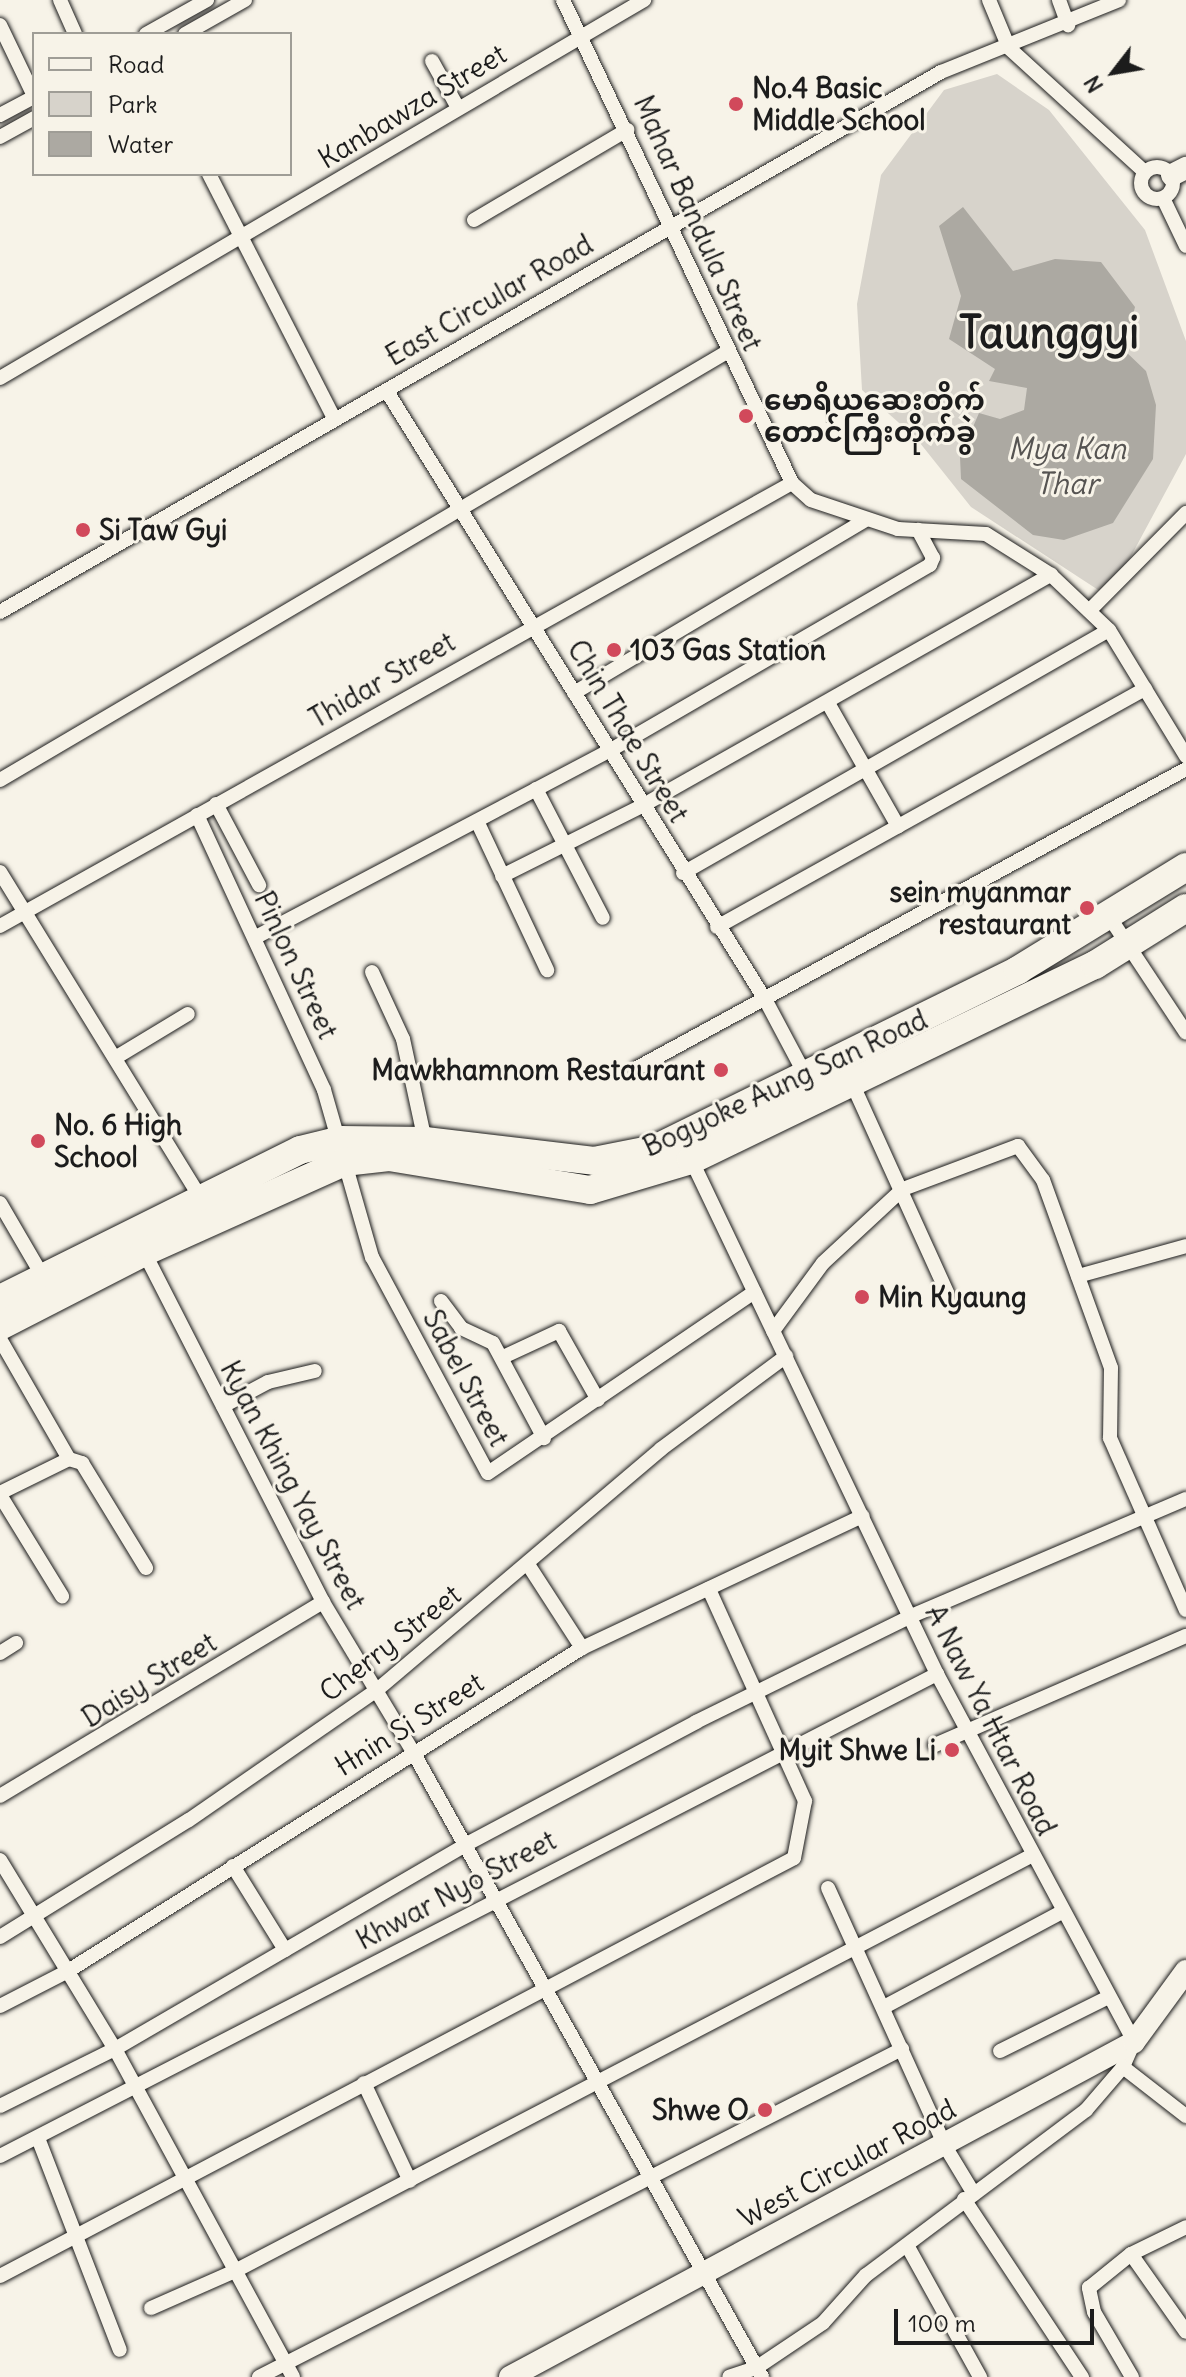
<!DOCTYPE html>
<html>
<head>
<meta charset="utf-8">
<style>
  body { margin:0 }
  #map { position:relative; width:1186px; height:2377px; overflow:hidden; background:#f7f3e8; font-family:Delius,"Noto Sans Myanmar",sans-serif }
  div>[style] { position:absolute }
  .green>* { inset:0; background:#d7d3cb }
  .water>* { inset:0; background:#aca9a2 }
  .roads { filter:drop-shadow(0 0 2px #1c1c1c) drop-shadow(0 0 2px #1c1c1c) }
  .street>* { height:14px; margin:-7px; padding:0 7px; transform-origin:7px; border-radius:7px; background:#f7f3e8 }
  .street>.ring { margin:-7px; padding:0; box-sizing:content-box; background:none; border:14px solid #f7f3e8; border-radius:50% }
  .secondary>* { height:22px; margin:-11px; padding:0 11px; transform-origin:11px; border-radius:11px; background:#f7f3e8 }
  .highway>* { height:28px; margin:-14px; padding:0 14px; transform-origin:14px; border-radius:14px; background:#f7f3e8 }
  .dots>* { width:22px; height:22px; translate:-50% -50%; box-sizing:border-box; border:4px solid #f7f3e8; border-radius:50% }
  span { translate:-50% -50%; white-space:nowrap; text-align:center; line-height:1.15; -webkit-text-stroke:6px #f7f3e8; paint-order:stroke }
  .poi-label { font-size:28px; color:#1c1c1c; font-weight:700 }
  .left { translate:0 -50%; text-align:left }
  .right { translate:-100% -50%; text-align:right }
  .street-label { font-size:28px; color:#1c1c1c }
  .water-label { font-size:30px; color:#565452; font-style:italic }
  .town-label { font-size:44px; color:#1c1c1c; font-weight:700 }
  .legend { position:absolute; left:32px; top:32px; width:260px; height:144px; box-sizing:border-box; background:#f7f3e8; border:2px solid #9f9d96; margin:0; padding:10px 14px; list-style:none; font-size:24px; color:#1c1c1c }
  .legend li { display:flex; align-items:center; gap:16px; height:40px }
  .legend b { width:40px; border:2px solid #9f9d96 }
  .north { position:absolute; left:1074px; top:32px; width:80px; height:80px; -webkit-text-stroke:6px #f7f3e8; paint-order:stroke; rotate:239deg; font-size:22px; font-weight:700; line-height:32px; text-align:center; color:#1c1c1c }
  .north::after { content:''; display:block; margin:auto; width:28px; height:36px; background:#1c1c1c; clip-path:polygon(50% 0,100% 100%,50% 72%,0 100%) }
  .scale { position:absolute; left:894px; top:2309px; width:200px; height:36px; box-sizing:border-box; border:4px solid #1c1c1c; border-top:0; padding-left:10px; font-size:24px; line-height:28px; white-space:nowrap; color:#1c1c1c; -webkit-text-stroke:6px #f7f3e8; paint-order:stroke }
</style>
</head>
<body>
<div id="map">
  <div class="green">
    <i style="clip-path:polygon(997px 74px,1049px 110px,1145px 230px,1186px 341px,1186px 454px,1109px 597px,971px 507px,916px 438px,862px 390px,857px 304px,881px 175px,944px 90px)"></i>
  </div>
  <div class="water">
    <i style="clip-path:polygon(963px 207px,1013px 271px,1055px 259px,1101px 262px,1135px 307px,1124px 350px,1146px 371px,1156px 405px,1153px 459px,1113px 523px,1064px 540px,1033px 535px,961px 479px,960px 457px,979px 413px,1000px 419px,1024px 410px,1027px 388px,989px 381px,995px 369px,949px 339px,961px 296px,939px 226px)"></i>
  </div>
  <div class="roads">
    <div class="street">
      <i style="left:60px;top:0;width:37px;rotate:66deg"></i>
      <i style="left:563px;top:0;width:535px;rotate:64.63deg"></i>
      <i style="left:792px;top:483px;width:25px;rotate:42deg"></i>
      <i style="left:811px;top:500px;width:92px;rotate:18.4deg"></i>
      <i style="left:898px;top:529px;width:88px;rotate:3.3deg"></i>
      <i style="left:986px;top:534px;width:77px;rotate:32.2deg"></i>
      <i style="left:1051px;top:575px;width:80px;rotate:43.5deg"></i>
      <i style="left:1109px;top:630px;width:148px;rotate:58.6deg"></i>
      <i style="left:989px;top:0;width:52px;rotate:67.4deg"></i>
      <i style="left:1009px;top:48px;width:184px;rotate:42.4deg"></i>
      <i style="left:1059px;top:0;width:27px;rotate:70deg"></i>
      <i style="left:0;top:25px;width:79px;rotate:64.4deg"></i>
      <i style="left:146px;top:34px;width:70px;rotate:-29.1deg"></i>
      <i style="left:185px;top:34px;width:69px;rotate:-29.5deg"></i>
      <i style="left:432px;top:61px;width:54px;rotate:61deg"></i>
      <i style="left:0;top:115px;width:38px;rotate:-28deg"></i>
      <i style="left:0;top:137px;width:39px;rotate:-29deg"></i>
      <i class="ring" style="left:1141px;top:167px;width:18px;height:18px"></i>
      <i style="left:209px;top:174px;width:276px;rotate:62.9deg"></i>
      <i style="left:1163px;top:198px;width:53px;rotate:64.4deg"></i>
      <i style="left:474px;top:220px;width:178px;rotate:-30.5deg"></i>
      <i style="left:0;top:378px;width:747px;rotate:-30.41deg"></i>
      <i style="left:388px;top:393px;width:716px;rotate:58.13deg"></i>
      <i style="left:766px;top:1001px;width:87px;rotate:62deg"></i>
      <i style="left:1092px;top:608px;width:134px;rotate:-45.3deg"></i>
      <i style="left:0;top:612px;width:1085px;rotate:-29.85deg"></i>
      <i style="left:941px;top:72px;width:192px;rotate:-22deg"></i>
      <i style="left:574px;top:693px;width:339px;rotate:-30.7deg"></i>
      <i style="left:828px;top:703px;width:142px;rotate:60.4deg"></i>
      <i style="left:0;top:780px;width:844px;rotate:-30.49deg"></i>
      <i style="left:536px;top:789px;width:145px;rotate:62.6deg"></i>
      <i style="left:216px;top:804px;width:92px;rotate:62deg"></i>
      <i style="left:197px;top:815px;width:303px;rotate:65.2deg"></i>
      <i style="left:324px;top:1090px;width:174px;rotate:74deg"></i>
      <i style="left:372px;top:1257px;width:245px;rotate:61.8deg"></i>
      <i style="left:488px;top:1473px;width:322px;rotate:-34.2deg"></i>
      <i style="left:477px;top:821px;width:165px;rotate:64.8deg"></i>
      <i style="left:0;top:872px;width:387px;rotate:58.4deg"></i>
      <i style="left:683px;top:873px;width:490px;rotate:-29.7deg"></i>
      <i style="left:502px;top:876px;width:157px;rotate:-26.6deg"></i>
      <i style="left:642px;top:806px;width:470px;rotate:-29.5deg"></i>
      <i style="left:1108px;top:915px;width:141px;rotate:56.5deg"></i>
      <i style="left:0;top:926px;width:907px;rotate:-29.22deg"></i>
      <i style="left:717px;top:927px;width:490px;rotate:-29.1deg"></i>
      <i style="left:256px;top:937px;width:399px;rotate:-27.8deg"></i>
      <i style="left:609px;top:751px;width:371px;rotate:-30.1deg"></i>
      <i style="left:930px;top:565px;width:8px;rotate:-67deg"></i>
      <i style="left:933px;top:558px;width:32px;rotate:-118deg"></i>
      <i style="left:372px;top:972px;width:74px;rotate:65.2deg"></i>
      <i style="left:403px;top:1039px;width:104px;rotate:77.8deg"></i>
      <i style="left:115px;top:1058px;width:85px;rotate:-31.1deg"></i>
      <i style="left:637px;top:1068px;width:625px;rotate:-28.57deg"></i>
      <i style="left:852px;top:1083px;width:230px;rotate:65.6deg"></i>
      <i style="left:689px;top:1155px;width:575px;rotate:64.46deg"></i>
      <i style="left:937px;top:1674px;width:417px;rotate:61.8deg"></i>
      <i style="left:1134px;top:2042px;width:27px;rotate:114deg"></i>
      <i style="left:1123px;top:2067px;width:57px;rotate:130.7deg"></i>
      <i style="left:1086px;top:2110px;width:275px;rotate:143.1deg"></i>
      <i style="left:866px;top:2275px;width:64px;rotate:131.9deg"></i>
      <i style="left:823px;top:2323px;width:81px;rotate:146.1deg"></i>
      <i style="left:756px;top:2368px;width:28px;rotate:162deg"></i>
      <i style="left:0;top:1203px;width:86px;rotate:59.8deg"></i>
      <i style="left:144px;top:1252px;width:393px;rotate:62.9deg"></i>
      <i style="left:323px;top:1602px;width:175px;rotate:59deg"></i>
      <i style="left:413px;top:1752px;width:716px;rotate:60.82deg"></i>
      <i style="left:1078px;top:1276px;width:112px;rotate:-15.5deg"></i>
      <i style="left:441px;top:1301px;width:34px;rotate:53deg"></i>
      <i style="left:461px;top:1328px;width:35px;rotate:25deg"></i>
      <i style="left:493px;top:1343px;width:108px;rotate:61.8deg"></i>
      <i style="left:773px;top:1331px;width:84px;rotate:-53.7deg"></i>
      <i style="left:823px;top:1263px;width:109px;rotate:-42.8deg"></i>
      <i style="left:903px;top:1189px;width:123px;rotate:-20.5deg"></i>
      <i style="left:1018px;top:1146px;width:42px;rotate:53.7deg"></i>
      <i style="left:1043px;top:1180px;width:200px;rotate:70.1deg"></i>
      <i style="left:1111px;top:1368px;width:70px;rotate:90.8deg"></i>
      <i style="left:1110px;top:1438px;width:188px;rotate:66.2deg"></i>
      <i style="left:0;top:1339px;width:138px;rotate:60.1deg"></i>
      <i style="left:69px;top:1459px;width:77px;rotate:153.8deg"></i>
      <i style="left:503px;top:1357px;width:62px;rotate:-24.9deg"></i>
      <i style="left:559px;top:1331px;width:79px;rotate:60.5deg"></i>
      <i style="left:223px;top:1406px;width:51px;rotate:-28.1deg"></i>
      <i style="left:268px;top:1382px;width:48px;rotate:-13.2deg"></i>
      <i style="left:69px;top:1459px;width:14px;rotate:17deg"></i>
      <i style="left:82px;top:1463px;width:123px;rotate:58.6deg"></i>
      <i style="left:0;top:1495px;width:119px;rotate:58.5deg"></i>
      <i style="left:529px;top:1566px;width:98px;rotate:57.1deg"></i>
      <i style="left:0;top:1653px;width:19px;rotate:-32deg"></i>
      <i style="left:935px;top:1745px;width:274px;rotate:-23.5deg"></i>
      <i style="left:0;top:1796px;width:377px;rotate:-31deg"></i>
      <i style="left:0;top:1860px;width:221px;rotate:58.7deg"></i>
      <i style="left:115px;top:2049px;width:373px;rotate:61.5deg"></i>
      <i style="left:233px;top:1866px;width:99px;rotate:58.2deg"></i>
      <i style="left:828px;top:1888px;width:283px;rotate:65.6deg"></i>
      <i style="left:945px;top:2146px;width:56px;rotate:58.9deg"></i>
      <i style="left:0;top:1937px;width:222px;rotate:-31.8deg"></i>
      <i style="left:189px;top:1820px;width:229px;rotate:-34.7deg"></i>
      <i style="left:377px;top:1690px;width:372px;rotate:-40.3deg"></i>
      <i style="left:661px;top:1449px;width:156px;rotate:-36.6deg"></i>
      <i style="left:0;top:2006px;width:76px;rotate:-27.2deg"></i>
      <i style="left:68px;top:1971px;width:607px;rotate:-32.15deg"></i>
      <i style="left:582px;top:1648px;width:310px;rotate:-25.2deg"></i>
      <i style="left:884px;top:2007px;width:200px;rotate:-28.1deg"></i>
      <i style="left:1000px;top:2051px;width:119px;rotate:-26.4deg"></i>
      <i style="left:1123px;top:2067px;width:80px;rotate:37.9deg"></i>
      <i style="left:364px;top:2083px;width:108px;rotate:64.9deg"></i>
      <i style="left:0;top:2106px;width:128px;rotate:-26.4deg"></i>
      <i style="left:115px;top:2049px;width:405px;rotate:-30.2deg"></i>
      <i style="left:465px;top:1845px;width:262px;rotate:-28deg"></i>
      <i style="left:696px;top:1722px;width:237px;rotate:-26.2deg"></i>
      <i style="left:909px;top:1617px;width:301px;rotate:-23.1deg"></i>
      <i style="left:38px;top:2138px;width:227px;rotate:68.9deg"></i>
      <i style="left:0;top:2156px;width:1054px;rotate:-27.22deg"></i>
      <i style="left:964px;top:2199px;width:214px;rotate:56.5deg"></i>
      <i style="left:908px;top:2247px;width:149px;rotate:61deg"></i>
      <i style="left:1131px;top:2254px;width:95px;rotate:54.8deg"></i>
      <i style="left:0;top:2276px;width:897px;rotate:-27.76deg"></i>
      <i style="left:794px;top:1858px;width:58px;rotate:-79.1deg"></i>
      <i style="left:805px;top:1801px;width:233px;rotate:-114.4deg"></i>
      <i style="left:151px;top:2308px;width:92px;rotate:-23.8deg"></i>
      <i style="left:235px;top:2271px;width:898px;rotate:-27.54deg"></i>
      <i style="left:259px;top:2377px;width:722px;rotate:-27.03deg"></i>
      <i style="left:1132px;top:2377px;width:75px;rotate:-120.3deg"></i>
      <i style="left:1094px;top:2312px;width:25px;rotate:-102deg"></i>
      <i style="left:1089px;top:2288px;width:54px;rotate:-39deg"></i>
      <i style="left:1131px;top:2254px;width:61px;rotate:-26.1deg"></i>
    </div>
    <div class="secondary">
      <i style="left:1172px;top:175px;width:16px;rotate:-27deg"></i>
      <i style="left:510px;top:2377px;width:708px;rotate:-28.23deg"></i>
      <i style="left:1134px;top:2042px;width:88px;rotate:-53.8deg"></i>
    </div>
    <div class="highway">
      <i style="left:0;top:1299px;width:335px;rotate:-26.4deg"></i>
      <i style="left:300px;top:1150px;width:42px;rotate:-13.7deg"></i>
      <i style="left:341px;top:1140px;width:84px;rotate:0.7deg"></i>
      <i style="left:425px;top:1141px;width:170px;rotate:6.7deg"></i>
      <i style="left:594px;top:1161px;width:62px;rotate:-11.1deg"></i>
      <i style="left:655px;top:1149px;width:405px;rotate:-26.2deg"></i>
      <i style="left:1018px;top:970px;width:197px;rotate:-31.5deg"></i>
      <i style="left:0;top:1326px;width:162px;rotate:-27.2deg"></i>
      <i style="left:144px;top:1252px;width:219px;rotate:-24.2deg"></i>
      <i style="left:344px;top:1162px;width:45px;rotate:-6.3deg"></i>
      <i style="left:389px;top:1157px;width:204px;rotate:9.3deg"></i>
      <i style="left:590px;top:1190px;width:105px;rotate:-16.5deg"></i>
      <i style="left:691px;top:1160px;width:449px;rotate:-25.8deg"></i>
      <i style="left:1095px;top:965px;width:107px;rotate:-32.1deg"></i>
    </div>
  </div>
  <div class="dots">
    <i style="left:736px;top:104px;background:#d1495b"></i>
    <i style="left:746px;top:416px;background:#d1495b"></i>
    <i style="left:83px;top:530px;background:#d1495b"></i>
    <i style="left:614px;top:650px;background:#d1495b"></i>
    <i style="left:1087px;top:908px;background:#d1495b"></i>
    <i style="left:721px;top:1070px;background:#d1495b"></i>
    <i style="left:38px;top:1141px;background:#d1495b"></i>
    <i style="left:862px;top:1297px;background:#d1495b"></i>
    <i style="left:952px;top:1750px;background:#d1495b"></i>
    <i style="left:765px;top:2110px;background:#d1495b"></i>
  </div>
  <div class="poi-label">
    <span class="left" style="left:752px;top:104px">No.4 Basic<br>Middle School</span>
    <span class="left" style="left:764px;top:416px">မောရိယဆေးတိုက်<br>တောင်ကြီးတိုက်ခွဲ</span>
    <span class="left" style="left:99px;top:530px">Si Taw Gyi</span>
    <span class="left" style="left:630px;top:650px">103 Gas Station</span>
    <span class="right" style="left:1071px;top:908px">sein myanmar<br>restaurant</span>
    <span class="right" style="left:705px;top:1070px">Mawkhamnom Restaurant</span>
    <span class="left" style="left:54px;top:1141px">No. 6 High<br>School</span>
    <span class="left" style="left:878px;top:1297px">Min Kyaung</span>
    <span class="right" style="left:936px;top:1750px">Myit Shwe Li</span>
    <span class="right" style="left:749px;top:2110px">Shwe O</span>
  </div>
  <div class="street-label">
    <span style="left:412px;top:106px;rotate:-31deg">Kanbawza Street</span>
    <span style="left:698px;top:223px;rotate:66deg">Mahar Bandula Street</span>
    <span style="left:489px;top:300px;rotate:-30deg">East Circular Road</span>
    <span style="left:382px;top:680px;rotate:-30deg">Thidar Street</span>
    <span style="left:628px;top:731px;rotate:59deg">Chin Thae Street</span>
    <span style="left:296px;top:965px;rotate:65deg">Pinlon Street</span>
    <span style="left:785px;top:1083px;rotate:-25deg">Bogyoke Aung San Road</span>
    <span style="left:466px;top:1378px;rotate:62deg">Sabel Street</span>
    <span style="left:293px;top:1485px;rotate:62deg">Kyan Khing Yay Street</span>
    <span style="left:390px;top:1643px;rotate:-38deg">Cherry Street</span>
    <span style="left:149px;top:1680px;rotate:-32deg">Daisy Street</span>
    <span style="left:991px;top:1720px;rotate:63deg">A Naw Ya Htar Road</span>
    <span style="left:409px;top:1724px;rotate:-32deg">Hnin Si Street</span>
    <span style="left:456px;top:1890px;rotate:-28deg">Khwar Nyo Street</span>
    <span style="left:847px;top:2163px;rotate:-28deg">West Circular Road</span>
  </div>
  <div class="water-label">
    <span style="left:1067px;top:465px">Mya Kan<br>Thar</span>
  </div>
  <div class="town-label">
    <span style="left:1049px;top:333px">Taunggyi</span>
  </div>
  <ul class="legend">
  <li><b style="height:10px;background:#f7f3e8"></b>Road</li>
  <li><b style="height:22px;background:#d7d3cb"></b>Park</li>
  <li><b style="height:22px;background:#aca9a2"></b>Water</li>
  </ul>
  <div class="north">N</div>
  <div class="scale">100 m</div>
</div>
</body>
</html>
